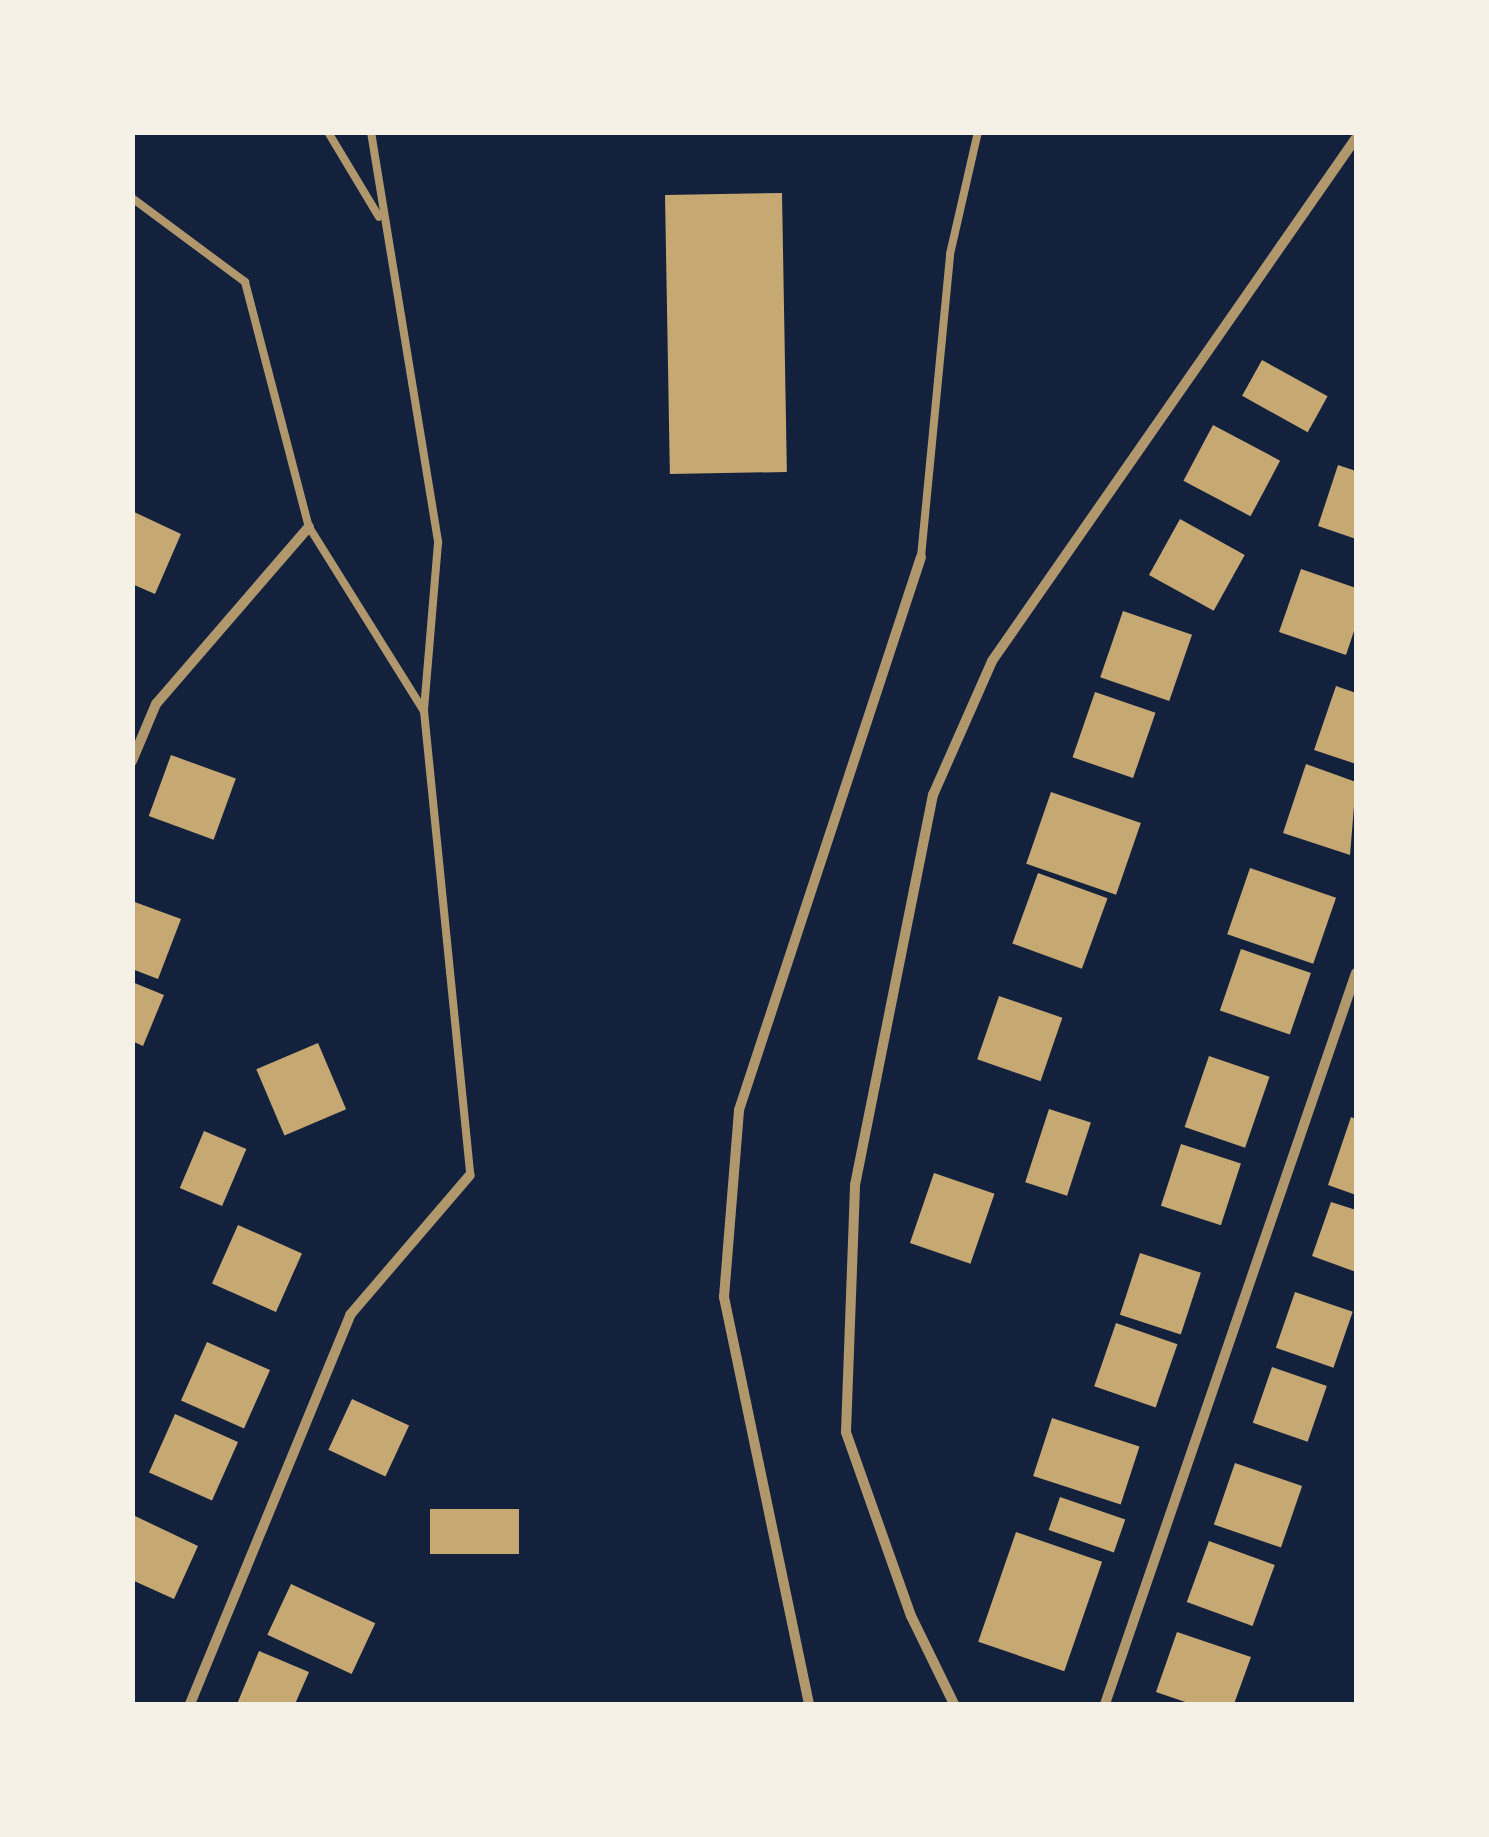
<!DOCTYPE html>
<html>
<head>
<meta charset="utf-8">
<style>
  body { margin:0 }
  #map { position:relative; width:1489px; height:1837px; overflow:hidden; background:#14213d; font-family:Ubuntu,sans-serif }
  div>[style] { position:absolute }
  .building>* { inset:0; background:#c6a872; transform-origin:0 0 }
  .service>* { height:8px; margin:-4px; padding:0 4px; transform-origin:4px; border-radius:4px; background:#b1986c }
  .minor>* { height:10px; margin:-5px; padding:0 5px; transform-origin:5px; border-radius:5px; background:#b1986c }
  span { translate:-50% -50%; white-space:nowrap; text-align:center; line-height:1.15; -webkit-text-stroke:10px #f6f1e7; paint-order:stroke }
  .frame { position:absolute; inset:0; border:135px solid #f6f1e7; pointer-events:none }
</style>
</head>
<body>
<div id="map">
  <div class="building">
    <i style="left:782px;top:193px;width:279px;height:117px;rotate:89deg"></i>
    <i style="left:1262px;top:360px;width:75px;height:41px;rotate:29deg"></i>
    <i style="left:1213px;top:425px;width:76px;height:63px;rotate:28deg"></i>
    <i style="clip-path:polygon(1338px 465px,1356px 471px,1356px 539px,1318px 526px)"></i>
    <i style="clip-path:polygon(132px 511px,181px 534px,155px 594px,132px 584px)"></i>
    <i style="left:1180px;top:519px;width:74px;height:64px;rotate:29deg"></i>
    <i style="clip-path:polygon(1301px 569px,1356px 588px,1356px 625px,1346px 655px,1279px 632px)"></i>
    <i style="left:1123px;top:611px;width:73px;height:70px;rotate:19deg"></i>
    <i style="clip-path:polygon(1336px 686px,1356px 693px,1356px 764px,1314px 750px)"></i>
    <i style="left:1095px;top:692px;width:64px;height:69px;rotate:19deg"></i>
    <i style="left:171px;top:755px;width:69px;height:65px;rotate:20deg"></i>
    <i style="clip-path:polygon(1306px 764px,1356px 782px,1350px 855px,1283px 833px)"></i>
    <i style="left:1051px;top:792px;width:95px;height:76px;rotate:19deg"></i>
    <i style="left:1250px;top:868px;width:91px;height:70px;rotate:19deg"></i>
    <i style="left:1038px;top:873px;width:74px;height:75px;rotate:20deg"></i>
    <i style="clip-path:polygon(132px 901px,181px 919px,158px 979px,132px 969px)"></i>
    <i style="left:1241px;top:949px;width:74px;height:65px;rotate:19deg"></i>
    <i style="clip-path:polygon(132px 982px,164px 995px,143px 1046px,132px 1041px)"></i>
    <i style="left:999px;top:996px;width:67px;height:67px;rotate:19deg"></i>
    <i style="left:318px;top:1043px;width:72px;height:67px;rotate:67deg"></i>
    <i style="left:1209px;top:1056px;width:64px;height:75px;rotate:19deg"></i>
    <i style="left:1049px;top:1109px;width:44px;height:77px;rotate:18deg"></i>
    <i style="clip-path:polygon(1351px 1117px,1356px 1119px,1356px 1195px,1328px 1185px)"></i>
    <i style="left:204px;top:1131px;width:46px;height:62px;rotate:23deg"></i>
    <i style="left:1181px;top:1144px;width:63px;height:65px;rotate:18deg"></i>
    <i style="left:934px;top:1173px;width:64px;height:74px;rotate:19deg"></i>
    <i style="clip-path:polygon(1331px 1202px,1356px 1210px,1356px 1272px,1312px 1256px)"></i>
    <i style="left:238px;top:1225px;width:70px;height:64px;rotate:24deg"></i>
    <i style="left:1140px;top:1253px;width:64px;height:65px;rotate:18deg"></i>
    <i style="left:1295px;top:1292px;width:61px;height:59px;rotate:19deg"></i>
    <i style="left:1116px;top:1323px;width:65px;height:67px;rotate:19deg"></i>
    <i style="left:207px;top:1342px;width:69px;height:64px;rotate:24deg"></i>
    <i style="left:1272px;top:1367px;width:58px;height:59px;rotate:19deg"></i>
    <i style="left:352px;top:1399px;width:63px;height:56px;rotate:25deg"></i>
    <i style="left:175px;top:1414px;width:69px;height:64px;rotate:24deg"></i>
    <i style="left:1052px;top:1418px;width:92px;height:61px;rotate:18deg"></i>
    <i style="left:1235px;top:1463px;width:71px;height:65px;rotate:19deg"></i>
    <i style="left:1060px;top:1497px;width:69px;height:35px;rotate:19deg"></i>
    <i style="left:519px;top:1509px;width:45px;height:89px;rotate:90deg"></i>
    <i style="clip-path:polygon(135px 1516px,198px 1546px,174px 1599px,132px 1580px)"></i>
    <i style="left:1016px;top:1532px;width:91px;height:116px;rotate:19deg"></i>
    <i style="left:1209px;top:1541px;width:70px;height:65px;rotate:20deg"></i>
    <i style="left:291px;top:1584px;width:93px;height:56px;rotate:25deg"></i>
    <i style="clip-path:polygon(1177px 1632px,1251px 1657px,1234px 1704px,1191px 1704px,1156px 1692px)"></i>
    <i style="clip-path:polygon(259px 1651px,309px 1672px,295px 1704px,237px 1704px)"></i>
  </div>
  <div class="service">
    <i style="left:328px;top:132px;width:99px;rotate:59deg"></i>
    <i style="left:371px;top:132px;width:416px;rotate:80.7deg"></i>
    <i style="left:438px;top:543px;width:169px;rotate:94.8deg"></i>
    <i style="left:132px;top:198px;width:141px;rotate:36.6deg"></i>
    <i style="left:245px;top:282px;width:253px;rotate:75.4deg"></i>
    <i style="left:309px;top:527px;width:217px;rotate:58deg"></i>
    <i style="left:424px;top:711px;width:466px;rotate:84.3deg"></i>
    <i style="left:921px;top:557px;width:304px;rotate:-84.5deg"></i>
    <i style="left:950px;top:254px;width:125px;rotate:-77.1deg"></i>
  </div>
  <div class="minor">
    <i style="left:132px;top:761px;width:62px;rotate:-67.2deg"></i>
    <i style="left:156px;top:704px;width:234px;rotate:-49.2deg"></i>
    <i style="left:190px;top:1704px;width:421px;rotate:-67.6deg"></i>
    <i style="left:350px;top:1315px;width:184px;rotate:-49.4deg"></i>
    <i style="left:809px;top:1704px;width:416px;rotate:-101.8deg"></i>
    <i style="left:724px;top:1297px;width:188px;rotate:-85.4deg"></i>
    <i style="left:739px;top:1110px;width:582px;rotate:-71.78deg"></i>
    <i style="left:954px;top:1704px;width:98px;rotate:-116deg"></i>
    <i style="left:911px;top:1616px;width:195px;rotate:-109.5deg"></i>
    <i style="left:846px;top:1432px;width:247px;rotate:-87.9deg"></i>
    <i style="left:855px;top:1185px;width:398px;rotate:-78.7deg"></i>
    <i style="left:933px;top:795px;width:146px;rotate:-66.2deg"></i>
    <i style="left:992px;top:661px;width:637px;rotate:-55.16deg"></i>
    <i style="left:1105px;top:1704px;width:773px;rotate:-71.05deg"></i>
  </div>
  <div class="frame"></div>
</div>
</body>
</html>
